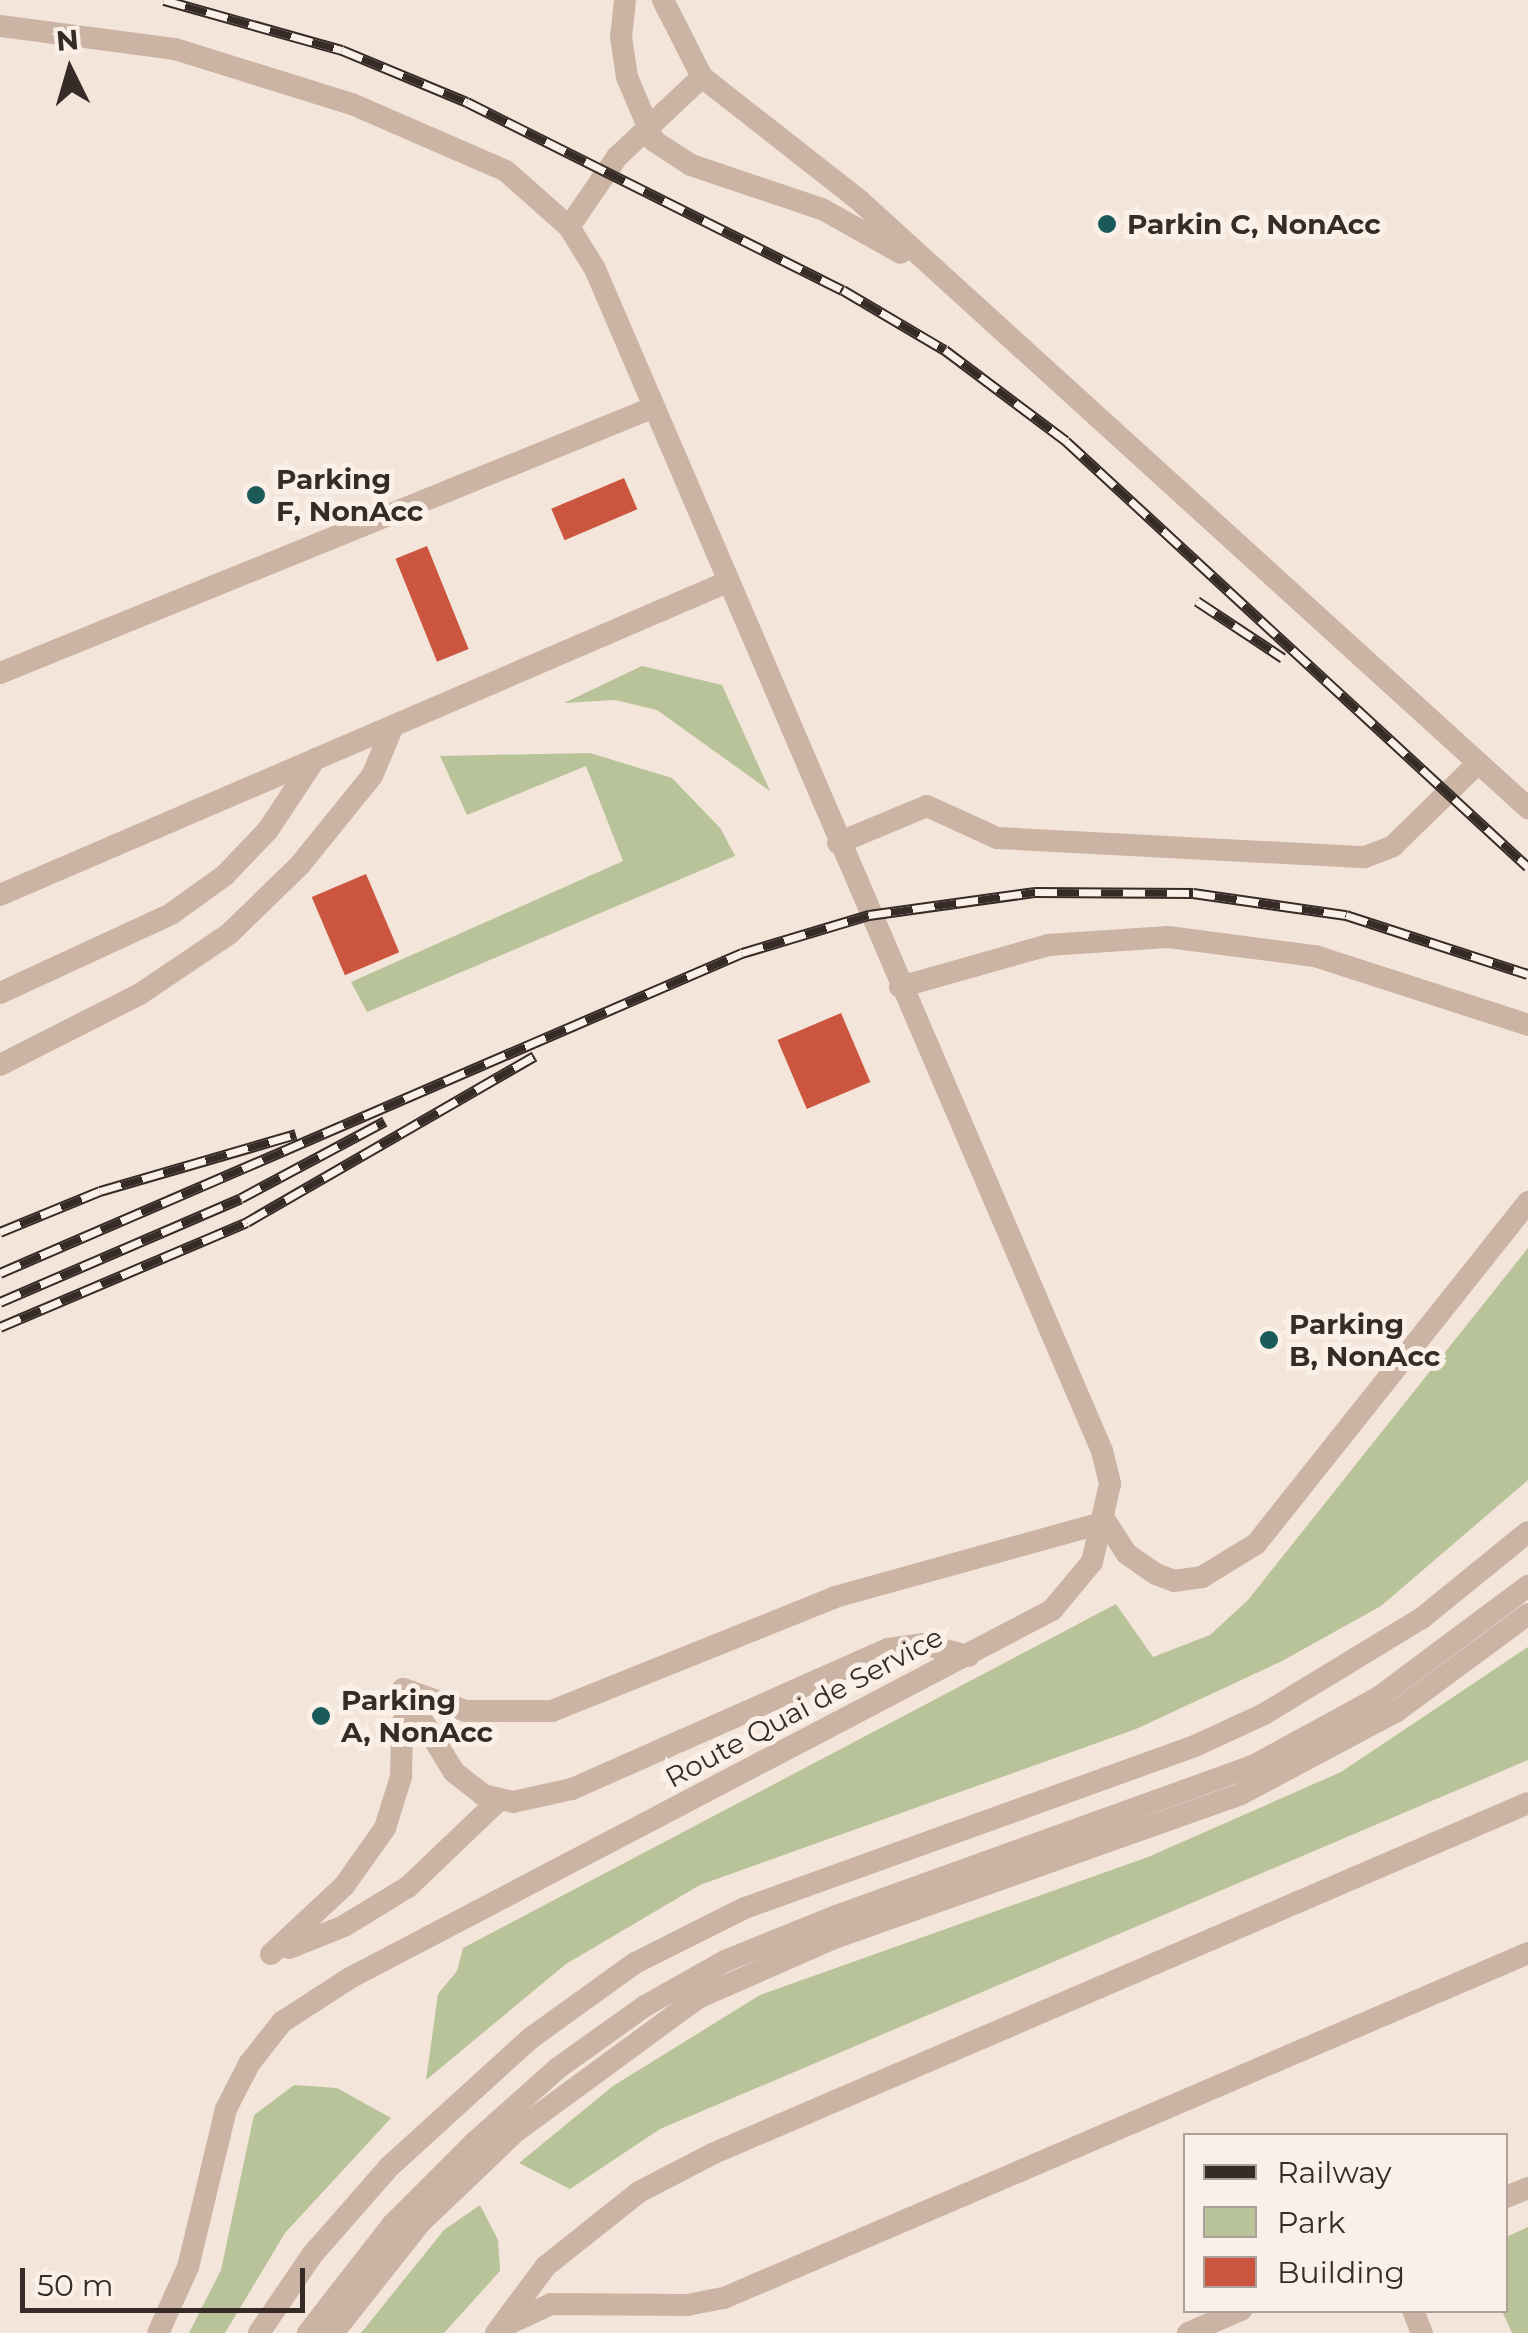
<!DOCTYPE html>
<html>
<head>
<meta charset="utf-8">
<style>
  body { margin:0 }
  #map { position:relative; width:1528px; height:2333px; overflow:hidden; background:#f3e5da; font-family:Montserrat,sans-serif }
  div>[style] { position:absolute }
  .green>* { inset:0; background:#b9c399 }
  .building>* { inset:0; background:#cc553f; transform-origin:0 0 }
  .lane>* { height:22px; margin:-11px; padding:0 11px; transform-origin:11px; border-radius:11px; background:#ccb4a5 }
  .rail>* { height:11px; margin-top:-5.5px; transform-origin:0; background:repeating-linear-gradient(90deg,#faf0e7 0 22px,#372b27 0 44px); box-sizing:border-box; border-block:2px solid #372b27 }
  .dots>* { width:28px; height:28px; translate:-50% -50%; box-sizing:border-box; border:5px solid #faf0e7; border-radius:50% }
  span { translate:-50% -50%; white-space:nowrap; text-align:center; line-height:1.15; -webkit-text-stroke:10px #faf0e7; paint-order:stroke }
  .poi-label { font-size:28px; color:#372b27; font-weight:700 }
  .left { translate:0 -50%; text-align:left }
  .street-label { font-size:28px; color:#372b27 }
  .legend { position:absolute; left:1183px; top:2133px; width:325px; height:180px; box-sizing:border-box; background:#faf0e7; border:2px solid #aca19a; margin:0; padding:12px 18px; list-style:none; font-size:30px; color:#372b27 }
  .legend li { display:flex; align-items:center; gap:20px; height:50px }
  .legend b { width:50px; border:2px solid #aca19a }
  .north { position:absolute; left:20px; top:20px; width:100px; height:100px; -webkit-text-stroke:8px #faf0e7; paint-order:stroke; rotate:355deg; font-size:28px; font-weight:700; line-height:40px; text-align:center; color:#372b27 }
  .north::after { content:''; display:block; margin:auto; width:35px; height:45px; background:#372b27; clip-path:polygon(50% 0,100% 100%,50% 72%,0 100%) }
  .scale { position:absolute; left:20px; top:2268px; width:285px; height:45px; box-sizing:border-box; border:5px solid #372b27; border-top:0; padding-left:12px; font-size:30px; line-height:35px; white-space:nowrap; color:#372b27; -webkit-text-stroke:8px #faf0e7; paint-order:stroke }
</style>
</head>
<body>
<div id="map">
  <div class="green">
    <i style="clip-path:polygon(642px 666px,722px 685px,770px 791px,657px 710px,615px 700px,564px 703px)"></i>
    <i style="clip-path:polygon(590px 753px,672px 778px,721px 829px,735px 856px,367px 1012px,351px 982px,623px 861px,586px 766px,467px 815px,440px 756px)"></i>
    <i style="clip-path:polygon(1528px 1248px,1528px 1480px,1381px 1606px,1282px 1661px,1136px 1729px,700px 1885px,566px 1964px,426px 2080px,438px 1994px,457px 1971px,463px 1948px,1116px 1604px,1153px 1657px,1210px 1635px,1248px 1600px)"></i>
    <i style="clip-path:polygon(1528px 1647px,1528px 1760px,660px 2129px,570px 2189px,519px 2163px,613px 2086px,760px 1995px,1148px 1857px,1341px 1772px)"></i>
    <i style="clip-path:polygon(294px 2085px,337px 2088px,391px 2118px,285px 2233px,225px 2333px,189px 2333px,221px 2270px,254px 2115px)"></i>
    <i style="clip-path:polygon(480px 2205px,498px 2240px,500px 2271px,444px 2333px,361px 2333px,444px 2230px)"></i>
    <i style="clip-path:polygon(1528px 2227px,1528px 2333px,1512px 2333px,1502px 2311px,1506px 2237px)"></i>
  </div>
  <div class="building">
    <i style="left:624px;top:478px;width:34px;height:79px;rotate:67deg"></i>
    <i style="left:427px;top:546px;width:111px;height:34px;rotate:68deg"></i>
    <i style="left:366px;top:874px;width:85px;height:59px;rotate:67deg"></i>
    <i style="left:841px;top:1013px;width:75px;height:69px;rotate:67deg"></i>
  </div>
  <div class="lane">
    <i style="left:625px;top:0;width:37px;rotate:96deg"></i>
    <i style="left:621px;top:37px;width:40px;rotate:81.5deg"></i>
    <i style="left:627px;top:77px;width:69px;rotate:67.1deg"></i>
    <i style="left:654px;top:141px;width:44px;rotate:33deg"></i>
    <i style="left:691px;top:165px;width:138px;rotate:18.6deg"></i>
    <i style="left:822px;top:209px;width:90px;rotate:29.1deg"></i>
    <i style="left:663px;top:0;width:86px;rotate:63.1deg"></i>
    <i style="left:702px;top:77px;width:201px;rotate:38.1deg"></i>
    <i style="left:860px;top:201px;width:903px;rotate:42.26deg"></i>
    <i style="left:0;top:26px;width:177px;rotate:7.5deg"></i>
    <i style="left:175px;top:49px;width:185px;rotate:17.3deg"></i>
    <i style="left:352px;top:104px;width:168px;rotate:23.5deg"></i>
    <i style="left:506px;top:171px;width:84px;rotate:41.6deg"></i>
    <i style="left:569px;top:227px;width:49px;rotate:58.2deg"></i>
    <i style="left:595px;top:269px;width:1286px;rotate:66.78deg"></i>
    <i style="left:1102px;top:1451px;width:34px;rotate:76deg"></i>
    <i style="left:1110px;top:1484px;width:80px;rotate:103deg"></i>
    <i style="left:1092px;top:1562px;width:62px;rotate:129.8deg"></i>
    <i style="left:1052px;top:1610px;width:793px;rotate:152.34deg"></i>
    <i style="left:350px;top:1978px;width:81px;rotate:147.1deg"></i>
    <i style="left:282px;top:2022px;width:53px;rotate:128.2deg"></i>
    <i style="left:249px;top:2064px;width:51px;rotate:117.1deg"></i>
    <i style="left:226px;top:2109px;width:163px;rotate:103.5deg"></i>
    <i style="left:188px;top:2267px;width:72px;rotate:114.4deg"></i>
    <i style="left:569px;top:227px;width:85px;rotate:-55.6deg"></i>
    <i style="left:617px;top:157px;width:117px;rotate:-43.3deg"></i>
    <i style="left:0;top:673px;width:704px;rotate:-22.12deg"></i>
    <i style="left:838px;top:843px;width:96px;rotate:-22.6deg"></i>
    <i style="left:927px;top:806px;width:77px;rotate:24.6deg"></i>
    <i style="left:997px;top:838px;width:368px;rotate:3deg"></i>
    <i style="left:1365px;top:857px;width:30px;rotate:-21deg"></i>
    <i style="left:1393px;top:846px;width:119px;rotate:-44.3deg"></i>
    <i style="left:0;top:895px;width:792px;rotate:-23.29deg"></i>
    <i style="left:900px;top:987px;width:154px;rotate:-15.8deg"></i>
    <i style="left:1048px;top:945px;width:120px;rotate:-3.8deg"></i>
    <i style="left:1168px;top:937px;width:148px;rotate:7.4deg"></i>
    <i style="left:1315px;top:956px;width:224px;rotate:17.9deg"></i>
    <i style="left:0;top:993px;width:188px;rotate:-24.8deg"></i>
    <i style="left:171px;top:914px;width:67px;rotate:-35.8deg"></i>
    <i style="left:225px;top:875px;width:62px;rotate:-46.3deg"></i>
    <i style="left:268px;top:830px;width:85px;rotate:-56.5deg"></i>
    <i style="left:0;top:1065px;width:157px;rotate:-26.9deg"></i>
    <i style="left:140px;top:994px;width:107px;rotate:-34deg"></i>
    <i style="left:229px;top:934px;width:98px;rotate:-44.2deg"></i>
    <i style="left:299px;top:866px;width:116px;rotate:-51deg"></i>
    <i style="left:372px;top:776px;width:54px;rotate:-67.2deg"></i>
    <i style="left:403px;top:1689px;width:67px;rotate:19.2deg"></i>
    <i style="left:466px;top:1711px;width:86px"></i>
    <i style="left:552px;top:1711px;width:305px;rotate:-21.9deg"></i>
    <i style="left:835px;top:1597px;width:281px;rotate:-15.5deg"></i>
    <i style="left:1106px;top:1522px;width:38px;rotate:57deg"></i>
    <i style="left:1127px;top:1554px;width:35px;rotate:35deg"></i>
    <i style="left:1156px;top:1574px;width:19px;rotate:21deg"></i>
    <i style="left:1174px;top:1581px;width:28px;rotate:-8deg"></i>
    <i style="left:1202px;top:1577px;width:63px;rotate:-31.4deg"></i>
    <i style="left:1256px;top:1544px;width:437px;rotate:-51.5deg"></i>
    <i style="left:403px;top:1689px;width:97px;rotate:58.4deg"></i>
    <i style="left:454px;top:1772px;width:37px;rotate:38deg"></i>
    <i style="left:483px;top:1795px;width:31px;rotate:13deg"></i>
    <i style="left:513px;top:1802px;width:60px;rotate:-12.4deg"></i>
    <i style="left:572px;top:1789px;width:346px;rotate:-23.9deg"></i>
    <i style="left:888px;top:1649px;width:35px;rotate:-8deg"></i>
    <i style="left:923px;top:1644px;width:47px;rotate:14.9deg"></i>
    <i style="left:289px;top:1948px;width:59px;rotate:-21.8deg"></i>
    <i style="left:344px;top:1926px;width:75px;rotate:-31.4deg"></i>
    <i style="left:408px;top:1887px;width:124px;rotate:-43.7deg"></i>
    <i style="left:271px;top:1954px;width:100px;rotate:-43deg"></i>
    <i style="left:344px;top:1886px;width:71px;rotate:-54.7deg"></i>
    <i style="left:385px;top:1828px;width:53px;rotate:-72.6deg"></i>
    <i style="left:401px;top:1777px;width:85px;rotate:-88.7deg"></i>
    <i style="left:1506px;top:2197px;width:24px;rotate:-22deg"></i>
    <i style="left:1413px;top:2310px;width:25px;rotate:69deg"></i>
    <i style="left:508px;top:2324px;width:47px;rotate:-24.9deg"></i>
    <i style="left:551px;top:2304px;width:136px;rotate:0.4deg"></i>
    <i style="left:687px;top:2305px;width:38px;rotate:-11deg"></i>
    <i style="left:724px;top:2298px;width:875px;rotate:-23.22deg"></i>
    <i style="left:259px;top:2333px;width:94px;rotate:-55.8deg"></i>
    <i style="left:312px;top:2255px;width:117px;rotate:-48.8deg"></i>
    <i style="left:389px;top:2167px;width:192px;rotate:-42.3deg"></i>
    <i style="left:531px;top:2038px;width:128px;rotate:-35.8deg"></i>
    <i style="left:635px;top:1963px;width:123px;rotate:-26.6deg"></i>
    <i style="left:745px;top:1908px;width:480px;rotate:-19.8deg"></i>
    <i style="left:1197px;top:1745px;width:74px;rotate:-24.8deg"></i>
    <i style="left:1264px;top:1714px;width:185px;rotate:-31.3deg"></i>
    <i style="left:1422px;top:1618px;width:136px;rotate:-39.1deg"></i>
    <i style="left:308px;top:2333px;width:137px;rotate:-52.1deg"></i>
    <i style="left:392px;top:2225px;width:116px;rotate:-45deg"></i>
    <i style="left:474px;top:2143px;width:113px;rotate:-41.8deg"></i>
    <i style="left:558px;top:2068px;width:107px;rotate:-35.5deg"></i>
    <i style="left:645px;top:2006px;width:92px;rotate:-29.4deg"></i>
    <i style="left:725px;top:1961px;width:120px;rotate:-22.1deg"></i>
    <i style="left:836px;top:1916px;width:443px;rotate:-19.8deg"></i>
    <i style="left:1253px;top:1766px;width:144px;rotate:-28.7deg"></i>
    <i style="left:1379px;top:1697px;width:186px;rotate:-36.7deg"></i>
    <i style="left:333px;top:2333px;width:142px;rotate:-51.6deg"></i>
    <i style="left:421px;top:2222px;width:129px;rotate:-43.7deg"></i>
    <i style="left:514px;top:2133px;width:228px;rotate:-36.3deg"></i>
    <i style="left:698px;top:1998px;width:146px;rotate:-23.8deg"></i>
    <i style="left:832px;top:1939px;width:434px;rotate:-19.5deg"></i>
    <i style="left:1241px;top:1794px;width:177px;rotate:-28deg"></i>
    <i style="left:1397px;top:1711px;width:163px;rotate:-36.5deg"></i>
    <i style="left:496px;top:2333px;width:84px;rotate:-53.3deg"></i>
    <i style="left:546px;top:2266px;width:119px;rotate:-38.5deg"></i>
    <i style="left:639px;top:2192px;width:82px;rotate:-27.5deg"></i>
    <i style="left:712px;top:2154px;width:888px;rotate:-23.27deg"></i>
    <i style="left:1188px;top:2333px;width:58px;rotate:-23.5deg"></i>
  </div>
  <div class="rail">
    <i style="left:164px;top:0;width:185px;rotate:15.7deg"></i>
    <i style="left:342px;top:50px;width:135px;rotate:22.6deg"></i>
    <i style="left:467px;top:102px;width:420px;rotate:26.6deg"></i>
    <i style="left:843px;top:290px;width:118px;rotate:30.5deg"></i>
    <i style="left:945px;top:350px;width:151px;rotate:36.9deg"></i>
    <i style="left:1066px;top:441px;width:628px;rotate:42.68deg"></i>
    <i style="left:1197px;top:601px;width:103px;rotate:33.5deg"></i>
    <i style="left:0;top:1232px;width:108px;rotate:-22.3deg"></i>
    <i style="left:100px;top:1191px;width:204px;rotate:-16.2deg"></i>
    <i style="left:0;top:1273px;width:808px;rotate:-23.33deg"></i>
    <i style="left:742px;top:953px;width:133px;rotate:-16.7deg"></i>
    <i style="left:869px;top:915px;width:168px;rotate:-7.9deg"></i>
    <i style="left:1035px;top:892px;width:158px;rotate:0.4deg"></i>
    <i style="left:1193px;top:893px;width:155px;rotate:8.2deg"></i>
    <i style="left:1346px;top:915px;width:191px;rotate:18deg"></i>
    <i style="left:0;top:1302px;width:262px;rotate:-23.3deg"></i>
    <i style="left:241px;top:1198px;width:163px;rotate:-28.1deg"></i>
    <i style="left:0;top:1327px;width:268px;rotate:-23deg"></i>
    <i style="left:247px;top:1222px;width:332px;rotate:-30deg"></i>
  </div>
  <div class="dots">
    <i style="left:1107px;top:224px;background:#1a5b59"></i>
    <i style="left:256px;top:495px;background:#1a5b59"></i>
    <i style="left:1269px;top:1340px;background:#1a5b59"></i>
    <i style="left:321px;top:1716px;background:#1a5b59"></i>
  </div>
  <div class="poi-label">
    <span class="left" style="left:1127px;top:224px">Parkin C, NonAcc</span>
    <span class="left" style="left:276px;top:495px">Parking<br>F, NonAcc</span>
    <span class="left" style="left:1289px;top:1340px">Parking<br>B, NonAcc</span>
    <span class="left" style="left:341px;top:1716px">Parking<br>A, NonAcc</span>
  </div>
  <div class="street-label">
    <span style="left:804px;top:1707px;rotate:-28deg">Route Quai de Service</span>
  </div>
  <ul class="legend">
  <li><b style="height:12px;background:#372b27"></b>Railway</li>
  <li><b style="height:28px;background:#b9c399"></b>Park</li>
  <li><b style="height:28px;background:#cc553f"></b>Building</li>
  </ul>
  <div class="north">N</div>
  <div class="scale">50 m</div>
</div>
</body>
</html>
